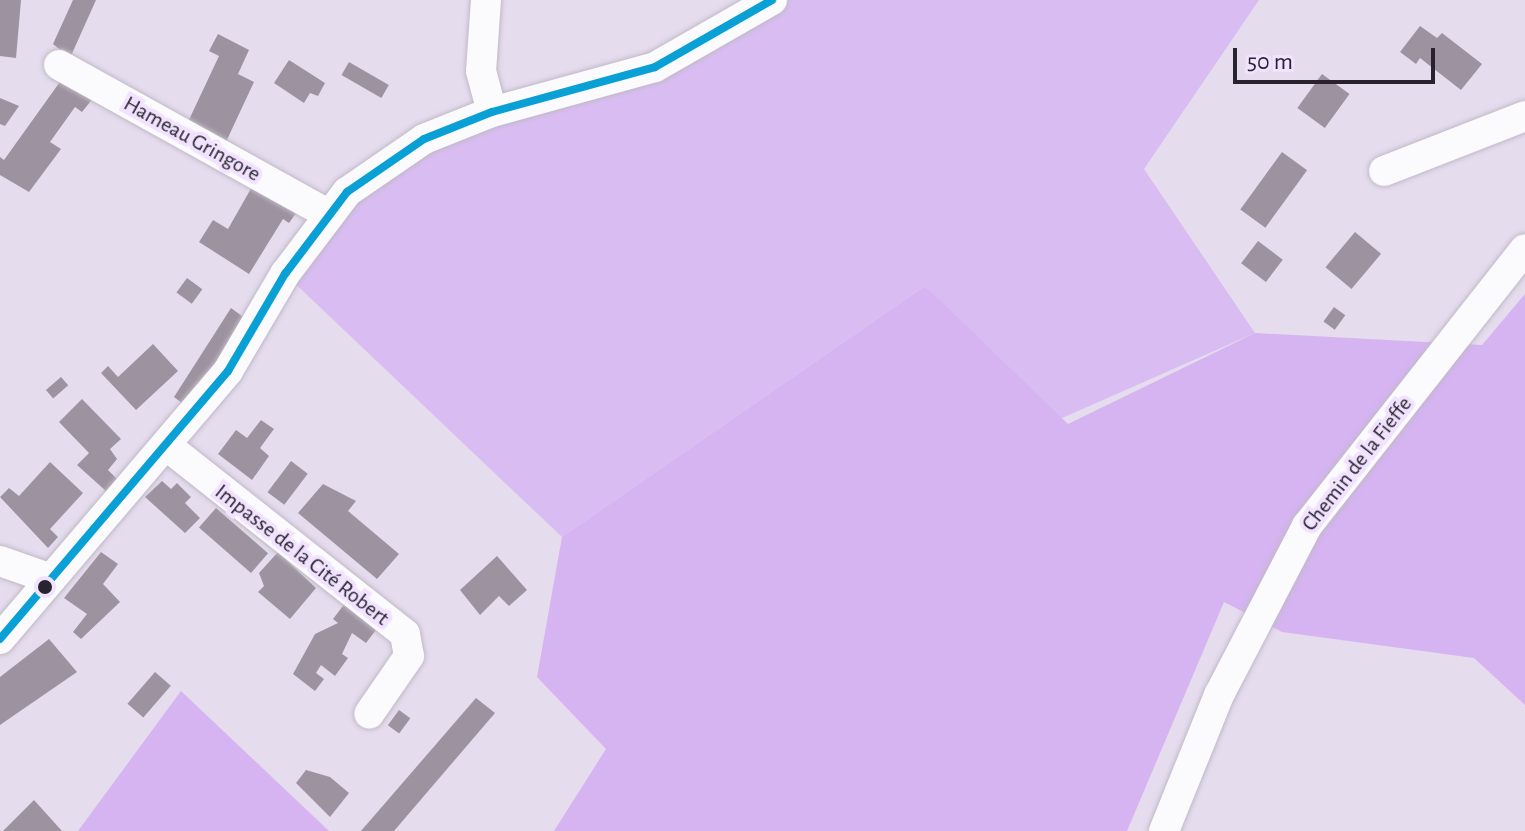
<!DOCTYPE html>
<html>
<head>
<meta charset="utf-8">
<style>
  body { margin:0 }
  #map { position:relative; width:1525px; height:831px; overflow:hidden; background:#e5dcee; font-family:"Alegreya Sans",sans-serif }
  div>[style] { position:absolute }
  .green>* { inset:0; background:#d9bdf2 }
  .forest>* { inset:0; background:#d5b4f1 }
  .building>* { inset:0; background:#9d93a0; transform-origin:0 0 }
  .roads { filter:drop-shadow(0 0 2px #c0b9c7) drop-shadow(0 0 2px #c0b9c7) }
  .minor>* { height:30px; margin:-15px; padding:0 15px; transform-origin:15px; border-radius:15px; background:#fbfafc }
  .bus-1>* { height:8px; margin:-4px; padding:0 4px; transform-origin:4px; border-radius:4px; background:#08a0d5 }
  .dots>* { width:22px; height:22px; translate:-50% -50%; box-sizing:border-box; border:4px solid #f1e3ff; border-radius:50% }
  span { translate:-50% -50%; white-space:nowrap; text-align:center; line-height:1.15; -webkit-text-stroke:8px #f1e3ff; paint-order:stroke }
  .street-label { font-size:22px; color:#29232f }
  .scale { position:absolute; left:1233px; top:48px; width:202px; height:36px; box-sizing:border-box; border:4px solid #29232f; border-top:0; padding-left:10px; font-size:24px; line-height:28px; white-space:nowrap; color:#29232f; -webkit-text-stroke:6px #f1e3ff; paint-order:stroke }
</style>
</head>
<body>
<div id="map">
  <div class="green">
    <i style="clip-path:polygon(772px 0,1259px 0,1144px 169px,1255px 333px,1053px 422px,925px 286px,562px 537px,285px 274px,378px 167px)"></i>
  </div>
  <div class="forest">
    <i style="clip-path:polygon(925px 286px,1068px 424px,1255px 333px,1482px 345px,1525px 294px,1525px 705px,1474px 658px,1282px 632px,1224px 602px,1127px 831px,554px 831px,606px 749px,537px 677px,562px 537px)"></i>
    <i style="clip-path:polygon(181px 691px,329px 831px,78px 831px)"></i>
  </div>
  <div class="building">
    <i style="clip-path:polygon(0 0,21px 0,16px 58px,0 56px)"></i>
    <i style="clip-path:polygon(73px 0,96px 0,70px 58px,53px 44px)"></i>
    <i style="clip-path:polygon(1420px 26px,1437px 38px,1442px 33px,1482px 64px,1461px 90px,1420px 58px,1416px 64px,1400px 52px)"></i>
    <i style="clip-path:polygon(218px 34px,249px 50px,238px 74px,254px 82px,225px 144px,187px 124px,219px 56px,209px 51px)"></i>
    <i style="clip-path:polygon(289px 60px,325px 83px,318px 96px,310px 93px,304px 103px,274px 83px)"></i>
    <i style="left:349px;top:62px;width:46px;height:15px;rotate:30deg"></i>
    <i style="left:1322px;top:74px;width:34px;height:42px;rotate:36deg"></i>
    <i style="clip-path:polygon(62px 79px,94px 97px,82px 112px,75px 107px,50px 142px,61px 149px,29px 192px,0 175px,0 157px,4px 160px)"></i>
    <i style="clip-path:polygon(0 98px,19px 106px,5px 126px,0 124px)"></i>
    <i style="left:1282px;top:152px;width:31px;height:71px;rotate:36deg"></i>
    <i style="clip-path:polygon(253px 185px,299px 209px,289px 223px,283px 219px,249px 274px,199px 242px,213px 220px,228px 229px)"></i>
    <i style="left:1355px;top:232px;width:34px;height:46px;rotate:40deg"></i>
    <i style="left:1258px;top:241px;width:31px;height:28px;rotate:37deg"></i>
    <i style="left:187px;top:278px;width:19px;height:18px;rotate:36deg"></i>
    <i style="left:1334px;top:307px;width:14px;height:18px;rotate:36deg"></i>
    <i style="clip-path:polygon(231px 308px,246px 319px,186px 406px,174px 397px)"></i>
    <i style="clip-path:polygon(153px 344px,178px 371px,136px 410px,101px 373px,108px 366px,118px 377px)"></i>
    <i style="left:61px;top:377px;width:11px;height:20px;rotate:49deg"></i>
    <i style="clip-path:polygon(82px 399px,121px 439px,110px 449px,117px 459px,108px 470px,118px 480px,107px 492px,77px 465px,89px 453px,59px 422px)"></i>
    <i style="clip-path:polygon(261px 420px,274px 429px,260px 448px,269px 456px,252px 480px,218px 454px,236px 430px,247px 438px)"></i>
    <i style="left:291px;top:461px;width:21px;height:39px;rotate:37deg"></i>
    <i style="clip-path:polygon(50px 462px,83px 493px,50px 529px,58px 537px,48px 548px,0 497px,9px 488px,19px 496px)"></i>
    <i style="clip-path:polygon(162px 481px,171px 489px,177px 483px,191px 497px,185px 503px,200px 518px,185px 533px,145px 497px)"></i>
    <i style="clip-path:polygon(323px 484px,356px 501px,348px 511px,399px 554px,377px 579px,298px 513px)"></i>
    <i style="left:216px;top:508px;width:69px;height:26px;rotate:41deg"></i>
    <i style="clip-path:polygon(101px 552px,118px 564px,103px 584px,120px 602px,81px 639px,73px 632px,87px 614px,64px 598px)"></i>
    <i style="clip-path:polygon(278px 552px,316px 588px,290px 619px,258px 592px,264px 586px,259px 573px)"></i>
    <i style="clip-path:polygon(497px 556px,527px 590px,509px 606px,499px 596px,480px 615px,460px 590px)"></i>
    <i style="clip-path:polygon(346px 602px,379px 626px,366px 643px,352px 633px,342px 654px,348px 658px,335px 676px,321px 665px,316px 673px,324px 679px,315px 691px,293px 674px,315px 634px,338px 623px,333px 619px)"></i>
    <i style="clip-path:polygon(49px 639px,77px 672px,0 725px,0 677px)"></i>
    <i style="left:155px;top:672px;width:21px;height:42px;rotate:41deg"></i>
    <i style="clip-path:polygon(476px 698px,495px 713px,394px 831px,361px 831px)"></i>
    <i style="left:399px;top:710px;width:14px;height:19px;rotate:36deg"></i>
    <i style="clip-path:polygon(306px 770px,330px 777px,349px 793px,330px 817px,296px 783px)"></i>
    <i style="clip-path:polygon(34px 800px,62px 831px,3px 831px)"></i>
  </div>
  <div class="roads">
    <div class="minor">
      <i style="left:486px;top:0;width:71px;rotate:94deg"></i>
      <i style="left:481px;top:71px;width:42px;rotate:75deg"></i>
      <i style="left:59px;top:65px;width:305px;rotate:29deg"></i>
      <i style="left:1384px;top:171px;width:151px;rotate:-21.3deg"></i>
      <i style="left:167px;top:446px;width:303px;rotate:38.3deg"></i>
      <i style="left:405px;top:634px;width:22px;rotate:80deg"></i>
      <i style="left:409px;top:656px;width:70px;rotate:124.6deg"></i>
      <i style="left:0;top:561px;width:54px;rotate:19.4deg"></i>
      <i style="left:0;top:639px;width:352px;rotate:-49.6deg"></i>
      <i style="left:228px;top:371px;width:113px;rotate:-59.6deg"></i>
      <i style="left:285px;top:274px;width:103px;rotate:-52.9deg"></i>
      <i style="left:347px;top:192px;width:93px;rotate:-34.5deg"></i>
      <i style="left:424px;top:139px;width:73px;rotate:-21.7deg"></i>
      <i style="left:492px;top:112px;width:169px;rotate:-15.4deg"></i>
      <i style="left:655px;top:67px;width:135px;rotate:-29.8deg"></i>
      <i style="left:1164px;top:831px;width:147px;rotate:-68deg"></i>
      <i style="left:1219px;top:695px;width:191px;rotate:-62.5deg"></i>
      <i style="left:1307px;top:526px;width:352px;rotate:-51.8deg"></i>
    </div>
  </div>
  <div class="bus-1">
    <i style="left:0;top:639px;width:352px;rotate:-49.6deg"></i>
    <i style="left:228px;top:371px;width:113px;rotate:-59.6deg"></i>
    <i style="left:285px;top:274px;width:103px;rotate:-52.9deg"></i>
    <i style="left:347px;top:192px;width:93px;rotate:-34.5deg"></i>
    <i style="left:424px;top:139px;width:73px;rotate:-21.7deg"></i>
    <i style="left:492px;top:112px;width:169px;rotate:-15.4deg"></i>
    <i style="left:655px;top:67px;width:135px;rotate:-29.8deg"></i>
  </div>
  <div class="dots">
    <i style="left:45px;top:587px;background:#29232f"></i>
  </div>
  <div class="street-label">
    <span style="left:192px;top:139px;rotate:29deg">Hameau Gringore</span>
    <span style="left:1357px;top:464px;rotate:-52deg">Chemin de la Fieffe</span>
    <span style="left:302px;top:555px;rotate:38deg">Impasse de la Cité Robert</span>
  </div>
  <div class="scale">50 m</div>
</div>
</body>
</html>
